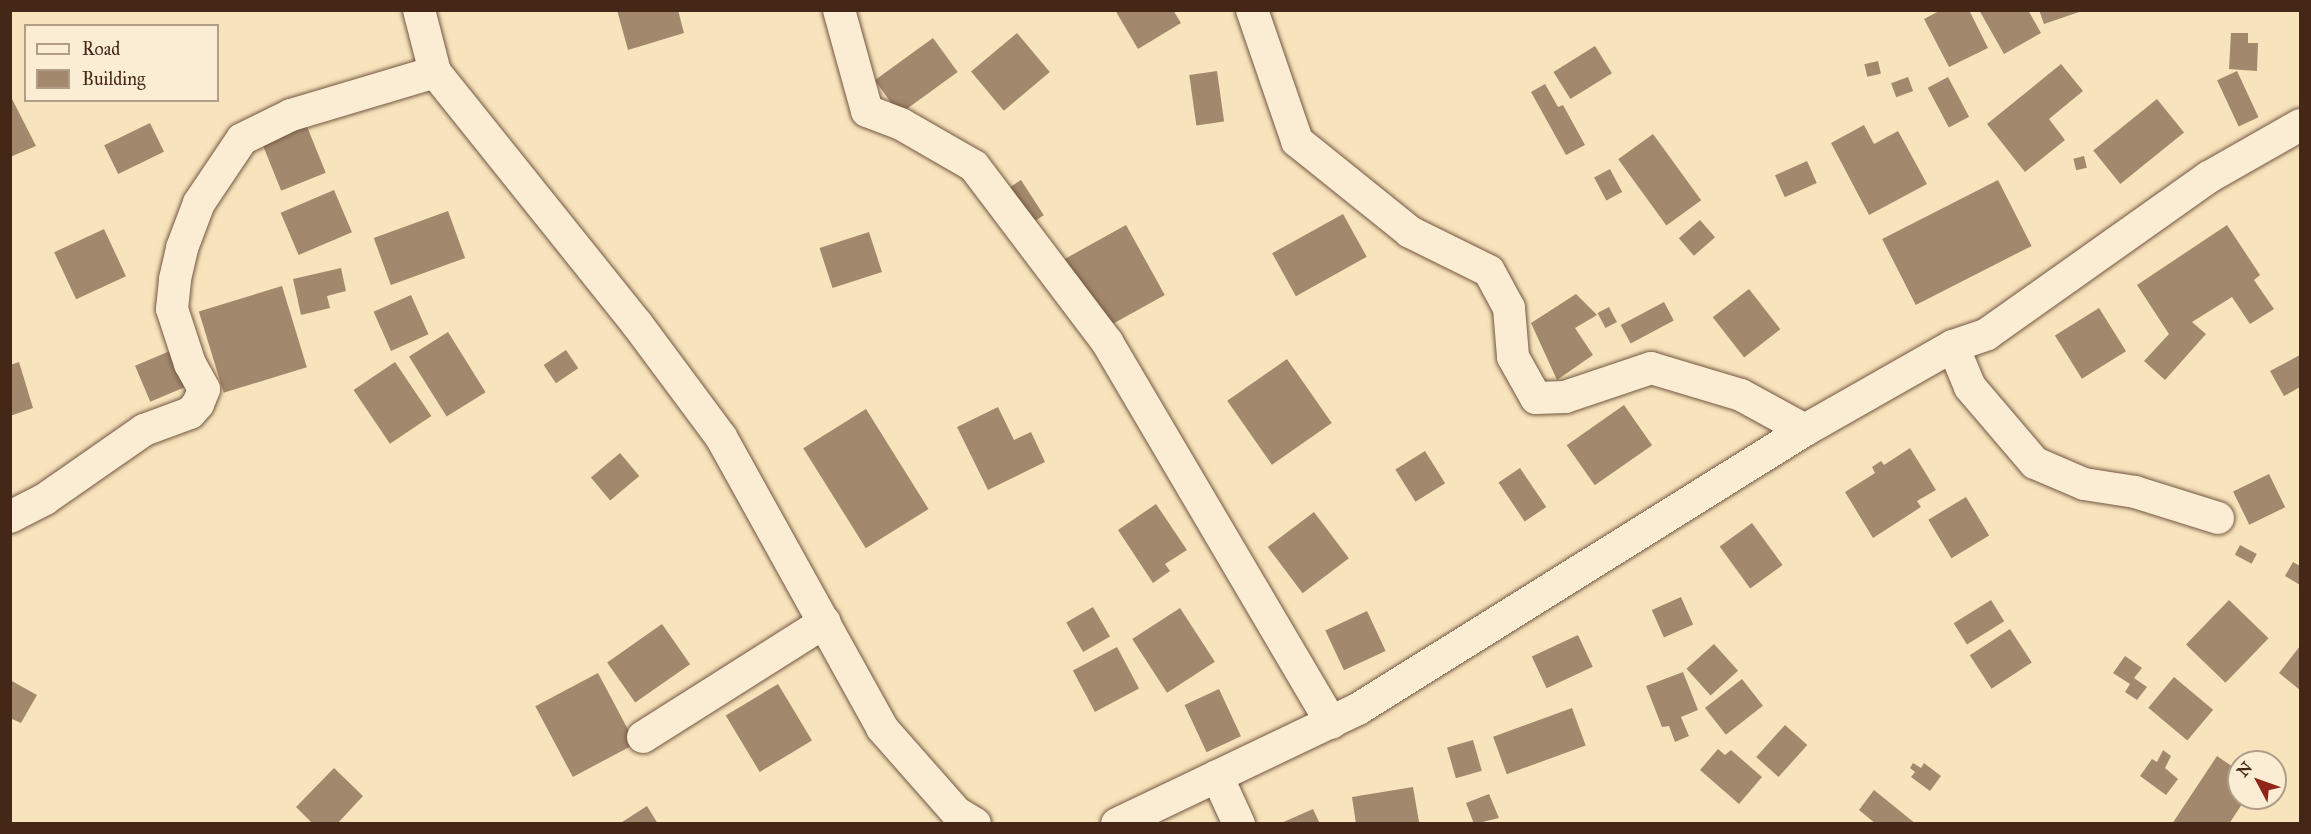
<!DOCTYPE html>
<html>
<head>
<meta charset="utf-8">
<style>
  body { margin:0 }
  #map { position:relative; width:2311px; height:834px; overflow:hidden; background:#f8e4bc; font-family:"IM FELL Great Primer",serif }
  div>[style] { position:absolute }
  .building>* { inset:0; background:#a2896d; transform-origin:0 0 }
  .roads { filter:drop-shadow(0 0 2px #725641) drop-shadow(0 0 2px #725641) }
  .street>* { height:32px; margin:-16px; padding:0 16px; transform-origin:16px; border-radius:16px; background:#faedd3 }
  span { translate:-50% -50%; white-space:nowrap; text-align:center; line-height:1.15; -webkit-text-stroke:4.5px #faedd3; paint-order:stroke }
  .frame { position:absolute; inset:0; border:12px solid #452718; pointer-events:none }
  .legend { position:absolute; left:24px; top:24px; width:195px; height:78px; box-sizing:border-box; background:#faedd3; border:2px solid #b29e88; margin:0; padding:8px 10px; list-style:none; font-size:18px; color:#452718 }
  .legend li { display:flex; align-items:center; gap:12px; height:30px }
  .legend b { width:30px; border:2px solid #b29e88 }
  .north { position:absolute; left:2227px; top:750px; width:60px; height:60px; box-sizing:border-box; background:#faedd3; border:2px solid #b29e88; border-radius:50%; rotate:311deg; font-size:16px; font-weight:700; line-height:24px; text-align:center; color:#452718 }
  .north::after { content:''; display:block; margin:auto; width:21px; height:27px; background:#8f2418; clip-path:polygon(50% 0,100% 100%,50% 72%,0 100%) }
</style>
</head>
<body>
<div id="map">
  <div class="building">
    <i style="clip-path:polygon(617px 10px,678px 10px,684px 33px,628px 50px)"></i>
    <i style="clip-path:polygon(1115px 10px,1173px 10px,1181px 23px,1138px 49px)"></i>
    <i style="clip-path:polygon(1941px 10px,1969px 10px,1988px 48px,1949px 67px,1924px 19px)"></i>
    <i style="clip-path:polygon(1979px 10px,2028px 10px,2041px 33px,2004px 54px)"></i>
    <i style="clip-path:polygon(2039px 10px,2082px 10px,2082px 11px,2044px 24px)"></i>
    <i style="left:1017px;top:33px;width:51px;height:60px;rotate:50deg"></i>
    <i style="clip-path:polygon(2231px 33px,2248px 33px,2248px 43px,2258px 43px,2257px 71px,2229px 69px)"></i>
    <i style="left:933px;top:38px;width:42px;height:72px;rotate:54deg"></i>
    <i style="left:1595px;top:46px;width:32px;height:49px;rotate:58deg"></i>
    <i style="left:1878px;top:61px;width:13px;height:14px;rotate:77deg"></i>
    <i style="clip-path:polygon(2061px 64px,2083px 91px,2049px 119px,2065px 140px,2025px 172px,1987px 124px)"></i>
    <i style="left:1217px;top:71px;width:51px;height:28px;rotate:82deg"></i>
    <i style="left:2237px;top:71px;width:51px;height:22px;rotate:65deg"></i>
    <i style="left:1908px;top:77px;width:15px;height:18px;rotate:70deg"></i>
    <i style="left:1948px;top:77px;width:45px;height:23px;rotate:62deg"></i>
    <i style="clip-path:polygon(1545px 84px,1558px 107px,1563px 105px,1585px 145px,1566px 155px,1531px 92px)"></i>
    <i style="clip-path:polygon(10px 95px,36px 146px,10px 157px)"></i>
    <i style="left:2157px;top:99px;width:43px;height:82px;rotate:51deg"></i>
    <i style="left:304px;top:119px;width:58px;height:48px;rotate:68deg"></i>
    <i style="left:150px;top:123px;width:32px;height:51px;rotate:64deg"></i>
    <i style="clip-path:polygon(1864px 125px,1874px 144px,1898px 131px,1927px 184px,1869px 215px,1831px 143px)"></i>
    <i style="left:1653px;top:134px;width:82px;height:43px;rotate:54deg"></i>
    <i style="left:2084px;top:156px;width:12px;height:11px;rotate:76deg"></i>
    <i style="left:1807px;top:161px;width:24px;height:35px;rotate:66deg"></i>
    <i style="left:1610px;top:169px;width:26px;height:18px;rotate:62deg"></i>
    <i style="left:1021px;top:180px;width:42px;height:25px;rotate:57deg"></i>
    <i style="left:1998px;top:180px;width:74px;height:130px;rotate:63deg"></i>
    <i style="left:334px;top:190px;width:46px;height:58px;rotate:67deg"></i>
    <i style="left:448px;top:211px;width:50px;height:79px;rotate:70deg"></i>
    <i style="left:1343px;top:214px;width:49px;height:81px;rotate:61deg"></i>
    <i style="left:1700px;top:220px;width:23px;height:28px;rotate:49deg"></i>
    <i style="left:1126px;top:225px;width:80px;height:70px;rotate:61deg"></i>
    <i style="clip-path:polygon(2227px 225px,2260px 275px,2254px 280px,2274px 309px,2250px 324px,2232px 297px,2192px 322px,2206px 334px,2165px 380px,2144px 361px,2169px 334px,2137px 285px)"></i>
    <i style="left:104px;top:229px;width:52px;height:55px;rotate:65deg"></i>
    <i style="left:869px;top:232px;width:42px;height:52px;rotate:72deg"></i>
    <i style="clip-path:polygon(341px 268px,346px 291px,327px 296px,330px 308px,301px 315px,293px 279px)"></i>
    <i style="left:282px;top:286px;width:85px;height:87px;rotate:73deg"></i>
    <i style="left:1749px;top:289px;width:51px;height:46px;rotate:52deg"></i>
    <i style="clip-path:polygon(1576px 294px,1597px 315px,1575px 328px,1593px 355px,1557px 380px,1531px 323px)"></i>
    <i style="left:411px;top:295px;width:43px;height:41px;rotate:66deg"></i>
    <i style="left:1664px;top:302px;width:21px;height:49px;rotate:62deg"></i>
    <i style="left:1609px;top:307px;width:17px;height:13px;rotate:62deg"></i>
    <i style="left:2099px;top:308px;width:51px;height:52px;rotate:58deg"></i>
    <i style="left:448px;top:332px;width:71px;height:46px;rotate:58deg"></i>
    <i style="left:566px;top:350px;width:22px;height:27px;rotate:56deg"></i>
    <i style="left:170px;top:351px;width:39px;height:38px;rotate:67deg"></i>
    <i style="clip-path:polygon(2300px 355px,2300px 387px,2284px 396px,2270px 371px)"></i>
    <i style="left:1287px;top:359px;width:78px;height:73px;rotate:55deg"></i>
    <i style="clip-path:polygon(19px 362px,33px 408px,10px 416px,10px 365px)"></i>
    <i style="left:395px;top:362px;width:65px;height:50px;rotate:56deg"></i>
    <i style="left:1624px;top:405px;width:49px;height:70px;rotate:55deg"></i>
    <i style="clip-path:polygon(998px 407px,1014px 440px,1031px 432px,1045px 462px,988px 490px,957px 427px)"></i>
    <i style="left:866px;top:409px;width:118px;height:74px;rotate:58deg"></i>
    <i style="clip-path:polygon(1910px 448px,1936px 490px,1917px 501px,1921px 507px,1873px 538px,1845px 492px,1875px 473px,1872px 467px,1881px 461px,1884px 465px)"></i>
    <i style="left:1425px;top:451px;width:38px;height:35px;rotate:58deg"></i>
    <i style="left:620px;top:453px;width:30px;height:38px;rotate:50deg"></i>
    <i style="left:1520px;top:468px;width:47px;height:26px;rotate:56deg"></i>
    <i style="left:2269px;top:474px;width:37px;height:40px;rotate:64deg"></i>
    <i style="left:1966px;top:497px;width:45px;height:44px;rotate:59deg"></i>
    <i style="clip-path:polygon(1156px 504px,1187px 550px,1165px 564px,1170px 571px,1153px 583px,1118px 530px)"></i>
    <i style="left:1314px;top:512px;width:58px;height:58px;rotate:53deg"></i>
    <i style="left:1752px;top:523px;width:52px;height:40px;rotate:54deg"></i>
    <i style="left:2240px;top:545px;width:19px;height:11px;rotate:28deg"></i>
    <i style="clip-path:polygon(2293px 562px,2300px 566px,2300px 585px,2285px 576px)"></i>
    <i style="left:1681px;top:597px;width:30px;height:32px;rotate:66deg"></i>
    <i style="left:1991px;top:600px;width:25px;height:44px;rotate:58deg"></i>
    <i style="left:2229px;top:600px;width:55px;height:62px;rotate:44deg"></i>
    <i style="left:1093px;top:607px;width:34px;height:31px;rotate:60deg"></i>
    <i style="left:1180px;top:608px;width:64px;height:57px;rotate:57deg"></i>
    <i style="left:1367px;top:611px;width:44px;height:46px;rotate:65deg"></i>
    <i style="left:662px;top:624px;width:49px;height:67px;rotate:55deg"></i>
    <i style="left:2010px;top:629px;width:40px;height:48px;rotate:57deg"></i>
    <i style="left:1578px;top:635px;width:35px;height:51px;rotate:65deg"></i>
    <i style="left:1714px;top:644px;width:36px;height:37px;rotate:48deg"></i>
    <i style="clip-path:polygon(2300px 646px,2300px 690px,2279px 673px)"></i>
    <i style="left:1117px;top:647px;width:47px;height:50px;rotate:62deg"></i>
    <i style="clip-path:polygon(2125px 656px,2142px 668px,2134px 678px,2147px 687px,2137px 700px,2125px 692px,2130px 684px,2113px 673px)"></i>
    <i style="clip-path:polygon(1683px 672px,1698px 710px,1681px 717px,1689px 736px,1675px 742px,1669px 726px,1662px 727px,1646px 686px)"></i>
    <i style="left:598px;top:673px;width:80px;height:71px;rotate:62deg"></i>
    <i style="left:2174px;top:677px;width:51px;height:40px;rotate:40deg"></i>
    <i style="left:1742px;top:679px;width:34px;height:47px;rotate:52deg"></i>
    <i style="clip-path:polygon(10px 680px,37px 695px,21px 723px,10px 718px)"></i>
    <i style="left:778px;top:684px;width:66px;height:61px;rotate:59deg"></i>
    <i style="left:1219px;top:689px;width:52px;height:38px;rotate:65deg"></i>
    <i style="left:1572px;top:708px;width:40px;height:84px;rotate:70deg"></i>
    <i style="left:1785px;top:725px;width:30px;height:43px;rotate:42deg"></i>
    <i style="left:1473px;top:740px;width:32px;height:27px;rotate:74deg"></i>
    <i style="clip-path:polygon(1718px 749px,1725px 755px,1731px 750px,1762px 777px,1739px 804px,1700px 770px)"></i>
    <i style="clip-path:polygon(2163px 750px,2171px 756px,2165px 768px,2178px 779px,2166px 795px,2140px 776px,2152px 759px,2157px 762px)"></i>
    <i style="clip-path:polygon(2217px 756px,2239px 771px,2239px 798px,2246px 798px,2229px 824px,2172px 824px)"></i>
    <i style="clip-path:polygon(1913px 763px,1921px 768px,1924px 763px,1941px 776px,1930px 791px,1911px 777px,1915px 772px,1910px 768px)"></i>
    <i style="clip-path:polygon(334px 768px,363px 796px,337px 824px,313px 824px,296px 807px)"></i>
    <i style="clip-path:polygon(1413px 787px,1419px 822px,1356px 824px,1352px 797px)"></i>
    <i style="clip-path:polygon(1874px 790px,1916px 824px,1876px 824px,1859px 810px)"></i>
    <i style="clip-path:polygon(1489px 794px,1499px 818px,1474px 824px,1466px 803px)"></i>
    <i style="clip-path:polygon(647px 806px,658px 824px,619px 824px)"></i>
    <i style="clip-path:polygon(1313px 809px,1320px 824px,1279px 824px)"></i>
  </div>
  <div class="roads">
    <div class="street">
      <i style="left:419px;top:10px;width:64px;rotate:75.5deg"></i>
      <i style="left:435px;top:72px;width:323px;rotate:51.3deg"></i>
      <i style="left:637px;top:324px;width:141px;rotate:53.4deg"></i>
      <i style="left:721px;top:437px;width:333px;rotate:61deg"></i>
      <i style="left:882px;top:728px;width:113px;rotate:48.6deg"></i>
      <i style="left:957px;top:813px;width:21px;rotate:31deg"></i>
      <i style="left:839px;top:10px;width:105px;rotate:74.5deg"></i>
      <i style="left:867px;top:111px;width:36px;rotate:21deg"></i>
      <i style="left:901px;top:124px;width:84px;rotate:29.9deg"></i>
      <i style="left:974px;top:166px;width:221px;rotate:52.9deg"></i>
      <i style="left:1107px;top:342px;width:442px;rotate:59.5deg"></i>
      <i style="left:1252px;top:10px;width:139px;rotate:71deg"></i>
      <i style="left:1297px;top:141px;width:145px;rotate:38.8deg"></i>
      <i style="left:1410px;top:232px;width:88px;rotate:26.3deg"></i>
      <i style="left:1489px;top:271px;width:42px;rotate:61.6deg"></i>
      <i style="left:1509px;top:308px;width:49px;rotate:85.3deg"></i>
      <i style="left:1513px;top:357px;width:47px;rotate:60.7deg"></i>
      <i style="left:1536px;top:398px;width:29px;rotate:-2deg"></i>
      <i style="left:1565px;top:397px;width:91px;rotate:-18.6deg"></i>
      <i style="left:1651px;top:368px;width:94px;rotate:16.7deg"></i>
      <i style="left:1741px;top:395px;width:73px;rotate:28.7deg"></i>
      <i style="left:1953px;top:346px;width:44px;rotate:67.5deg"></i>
      <i style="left:1970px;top:387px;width:100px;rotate:49.5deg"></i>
      <i style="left:2035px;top:463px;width:53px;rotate:23.2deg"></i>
      <i style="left:2084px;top:484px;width:52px;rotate:8.9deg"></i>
      <i style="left:2135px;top:492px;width:87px;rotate:17.4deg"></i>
      <i style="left:10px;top:517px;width:39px;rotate:-27deg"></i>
      <i style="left:45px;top:499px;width:121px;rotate:-34.9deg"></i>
      <i style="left:144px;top:430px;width:49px;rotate:-20.3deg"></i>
      <i style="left:190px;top:413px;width:12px;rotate:-48deg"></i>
      <i style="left:198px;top:404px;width:16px;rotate:-68deg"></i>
      <i style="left:204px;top:389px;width:29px;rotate:-119deg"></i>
      <i style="left:190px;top:364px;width:58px;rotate:-108.1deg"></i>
      <i style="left:172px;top:309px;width:30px;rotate:-84deg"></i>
      <i style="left:175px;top:279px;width:32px;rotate:-77deg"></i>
      <i style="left:182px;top:248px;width:48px;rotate:-69.3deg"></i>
      <i style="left:199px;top:203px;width:77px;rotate:-56.1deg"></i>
      <i style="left:242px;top:139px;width:55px;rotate:-26.1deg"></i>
      <i style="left:291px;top:115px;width:150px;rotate:-16.6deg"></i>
      <i style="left:643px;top:737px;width:215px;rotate:-32.3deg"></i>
      <i style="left:1217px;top:776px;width:53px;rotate:65.4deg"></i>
      <i style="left:1117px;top:824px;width:267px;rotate:-25.5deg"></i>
      <i style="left:1358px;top:709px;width:527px;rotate:-31.97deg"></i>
      <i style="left:1805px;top:430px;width:170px;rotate:-29.6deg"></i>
      <i style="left:1953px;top:346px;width:36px;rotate:-19deg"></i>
      <i style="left:1987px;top:334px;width:272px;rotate:-35.3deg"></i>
      <i style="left:2209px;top:177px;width:105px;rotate:-29.7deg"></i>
    </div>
  </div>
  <div class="frame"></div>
  <ul class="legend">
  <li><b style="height:8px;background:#faedd3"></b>Road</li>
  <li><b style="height:16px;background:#a2896d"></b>Building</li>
  </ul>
  <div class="north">N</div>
</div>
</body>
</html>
